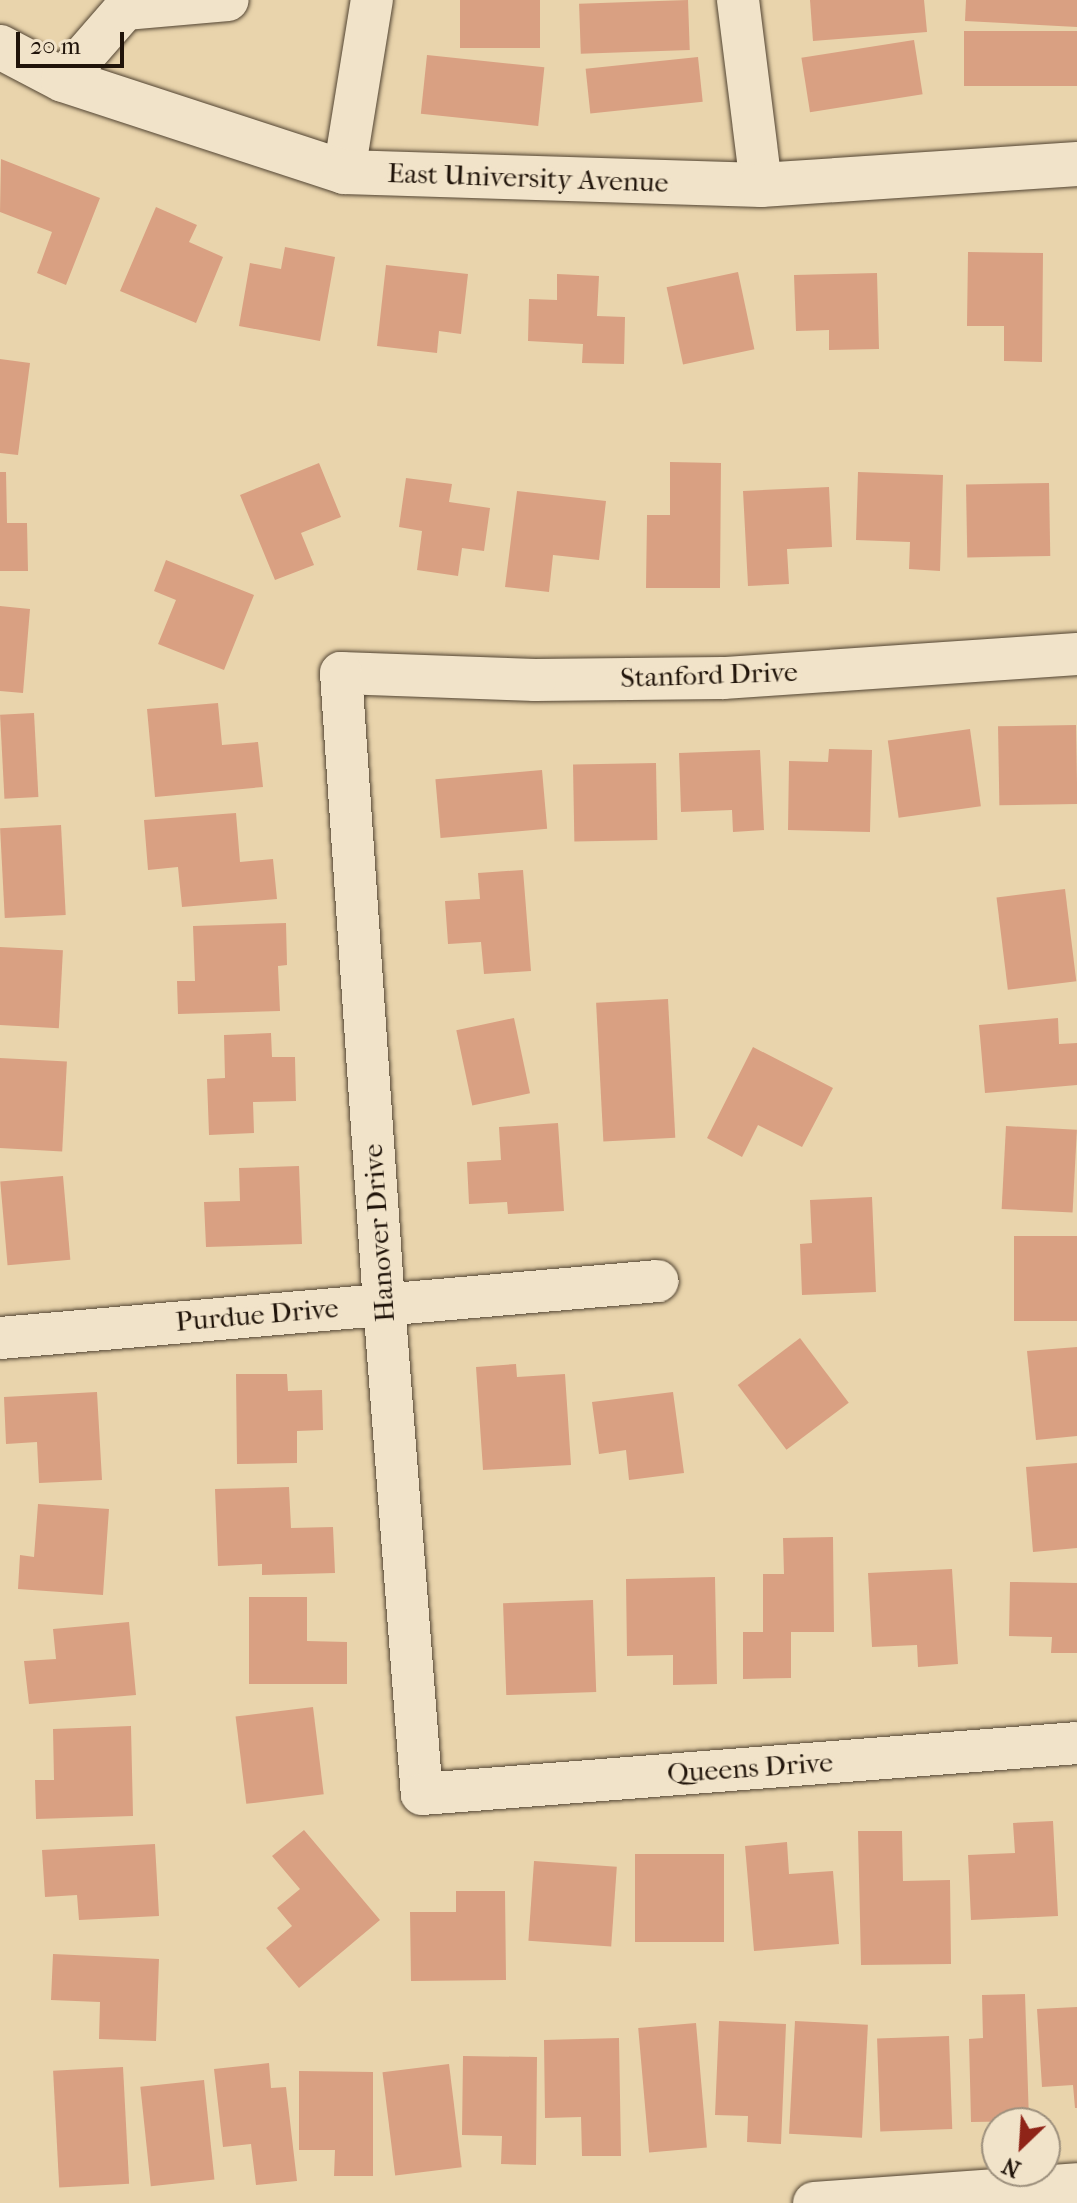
<!DOCTYPE html>
<html>
<head>
<meta charset="utf-8">
<style>
  body { margin:0 }
  #map { position:relative; width:1077px; height:2203px; overflow:hidden; background:#e9d4ac; font-family:"IM FELL French Canon",serif }
  div>[style] { position:absolute }
  .building>* { inset:0; background:#d9a082; transform-origin:0 0 }
  .roads { filter:drop-shadow(0 0 2px #524432) drop-shadow(0 0 2px #524432) }
  .minor>* { height:42px; margin:-21px; padding:0 21px; transform-origin:21px; border-radius:21px; background:#f1e3c9 }
  .tertiary>* { height:44px; margin:-22px; padding:0 22px; transform-origin:22px; border-radius:22px; background:#f1e3c9 }
  span { translate:-50% -50%; white-space:nowrap; text-align:center; line-height:1.15; -webkit-text-stroke:7px #f1e3c9; paint-order:stroke }
  .street-label { font-size:28px; color:#20140a }
  .north { position:absolute; left:981px; top:2107px; width:80px; height:80px; box-sizing:border-box; background:#f1e3c9; border:2px solid #9d907d; border-radius:50%; rotate:205deg; font-size:22px; font-weight:700; line-height:32px; text-align:center; color:#20140a }
  .north::after { content:''; display:block; margin:auto; width:28px; height:36px; background:#8f2418; clip-path:polygon(50% 0,100% 100%,50% 72%,0 100%) }
  .scale { position:absolute; left:16px; top:32px; width:108px; height:36px; box-sizing:border-box; border:4px solid #20140a; border-top:0; padding-left:10px; font-size:24px; line-height:28px; white-space:nowrap; color:#20140a; -webkit-text-stroke:6px #f1e3c9; paint-order:stroke }
</style>
</head>
<body>
<div id="map">
  <div class="building">
    <i style="left:460px;top:0;width:80px;height:48px"></i>
    <i style="left:688px;top:0;width:50px;height:109px;rotate:88deg"></i>
    <i style="clip-path:polygon(810px 0,924px 0,927px 32px,813px 41px)"></i>
    <i style="clip-path:polygon(966px 0,1077px 0,1077px 27px,965px 21px)"></i>
    <i style="left:1077px;top:31px;width:55px;height:113px;rotate:90deg"></i>
    <i style="left:914px;top:40px;width:55px;height:114px;rotate:81deg"></i>
    <i style="left:427px;top:55px;width:118px;height:59px;rotate:6deg"></i>
    <i style="left:698px;top:57px;width:45px;height:113px;rotate:84deg"></i>
    <i style="clip-path:polygon(1px 159px,100px 198px,66px 285px,37px 273px,52px 232px,0 212px)"></i>
    <i style="clip-path:polygon(156px 207px,197px 225px,189px 242px,223px 257px,196px 323px,120px 291px)"></i>
    <i style="clip-path:polygon(285px 247px,335px 257px,320px 341px,239px 326px,250px 263px,281px 269px)"></i>
    <i style="clip-path:polygon(968px 252px,1043px 253px,1042px 362px,1004px 361px,1004px 326px,967px 326px)"></i>
    <i style="clip-path:polygon(386px 265px,468px 274px,461px 334px,439px 331px,437px 353px,377px 346px)"></i>
    <i style="left:738px;top:272px;width:79px;height:73px;rotate:78deg"></i>
    <i style="clip-path:polygon(877px 273px,879px 349px,829px 350px,829px 330px,796px 331px,794px 275px)"></i>
    <i style="clip-path:polygon(557px 274px,599px 276px,597px 316px,625px 317px,624px 364px,582px 363px,583px 344px,528px 341px,529px 299px,557px 300px)"></i>
    <i style="clip-path:polygon(0 359px,30px 363px,18px 455px,0 453px)"></i>
    <i style="clip-path:polygon(670px 462px,721px 463px,720px 588px,646px 588px,647px 515px,670px 515px)"></i>
    <i style="clip-path:polygon(319px 463px,341px 517px,301px 533px,314px 565px,275px 580px,240px 495px)"></i>
    <i style="clip-path:polygon(0 472px,6px 472px,7px 523px,27px 523px,28px 571px,0 571px)"></i>
    <i style="clip-path:polygon(858px 472px,943px 475px,940px 571px,909px 569px,910px 542px,856px 540px)"></i>
    <i style="clip-path:polygon(406px 478px,452px 484px,449px 502px,490px 508px,484px 551px,462px 548px,458px 576px,417px 570px,422px 531px,399px 527px)"></i>
    <i style="left:1049px;top:483px;width:73px;height:83px;rotate:89deg"></i>
    <i style="clip-path:polygon(829px 487px,832px 547px,787px 549px,789px 584px,748px 586px,743px 491px)"></i>
    <i style="clip-path:polygon(517px 491px,606px 501px,599px 560px,553px 555px,549px 592px,505px 587px)"></i>
    <i style="clip-path:polygon(166px 560px,254px 595px,224px 670px,158px 644px,176px 600px,154px 591px)"></i>
    <i style="clip-path:polygon(0 606px,30px 609px,23px 693px,0 691px)"></i>
    <i style="clip-path:polygon(218px 703px,222px 745px,258px 742px,263px 787px,155px 797px,147px 709px)"></i>
    <i style="left:34px;top:713px;width:84px;height:34px;rotate:87deg"></i>
    <i style="left:1076px;top:725px;width:79px;height:78px;rotate:89deg"></i>
    <i style="left:970px;top:729px;width:78px;height:83px;rotate:82deg"></i>
    <i style="clip-path:polygon(829px 749px,872px 750px,870px 832px,788px 830px,789px 761px,828px 762px)"></i>
    <i style="clip-path:polygon(760px 750px,764px 830px,733px 832px,732px 810px,681px 812px,679px 753px)"></i>
    <i style="left:656px;top:763px;width:77px;height:83px;rotate:89deg"></i>
    <i style="left:542px;top:770px;width:59px;height:107px;rotate:85deg"></i>
    <i style="clip-path:polygon(236px 813px,240px 862px,273px 859px,277px 899px,182px 907px,178px 867px,148px 870px,144px 820px)"></i>
    <i style="left:61px;top:825px;width:90px;height:61px;rotate:87deg"></i>
    <i style="clip-path:polygon(523px 870px,531px 971px,484px 974px,481px 942px,448px 944px,445px 901px,480px 899px,478px 873px)"></i>
    <i style="left:1065px;top:889px;width:93px;height:69px;rotate:83deg"></i>
    <i style="clip-path:polygon(286px 923px,287px 965px,278px 966px,280px 1011px,178px 1014px,177px 981px,195px 981px,193px 926px)"></i>
    <i style="left:0;top:947px;width:63px;height:78px;rotate:3deg"></i>
    <i style="left:668px;top:999px;width:139px;height:72px;rotate:87deg"></i>
    <i style="left:514px;top:1018px;width:77px;height:59px;rotate:78deg"></i>
    <i style="clip-path:polygon(1058px 1018px,1059px 1044px,1077px 1043px,1077px 1085px,985px 1093px,979px 1025px)"></i>
    <i style="clip-path:polygon(271px 1033px,272px 1057px,295px 1057px,296px 1101px,253px 1102px,254px 1133px,209px 1135px,207px 1079px,225px 1078px,224px 1035px)"></i>
    <i style="clip-path:polygon(753px 1047px,833px 1088px,802px 1147px,758px 1125px,742px 1157px,707px 1138px)"></i>
    <i style="left:0;top:1058px;width:67px;height:90px;rotate:3deg"></i>
    <i style="clip-path:polygon(558px 1123px,564px 1211px,508px 1214px,507px 1202px,469px 1204px,467px 1162px,501px 1160px,499px 1127px)"></i>
    <i style="left:1006px;top:1126px;width:71px;height:83px;rotate:3deg"></i>
    <i style="clip-path:polygon(299px 1166px,302px 1244px,206px 1247px,204px 1202px,240px 1201px,239px 1168px)"></i>
    <i style="left:63px;top:1176px;width:84px;height:63px;rotate:85deg"></i>
    <i style="clip-path:polygon(872px 1197px,876px 1292px,802px 1295px,800px 1244px,812px 1243px,810px 1200px)"></i>
    <i style="left:1077px;top:1236px;width:85px;height:63px;rotate:90deg"></i>
    <i style="left:800px;top:1338px;width:81px;height:78px;rotate:53deg"></i>
    <i style="clip-path:polygon(1077px 1347px,1077px 1436px,1036px 1440px,1027px 1351px)"></i>
    <i style="clip-path:polygon(516px 1364px,517px 1377px,565px 1374px,571px 1465px,483px 1470px,476px 1367px)"></i>
    <i style="clip-path:polygon(236px 1374px,287px 1374px,288px 1391px,322px 1390px,323px 1430px,297px 1431px,297px 1463px,237px 1464px)"></i>
    <i style="clip-path:polygon(97px 1392px,102px 1480px,39px 1483px,37px 1442px,6px 1444px,4px 1397px)"></i>
    <i style="clip-path:polygon(673px 1392px,684px 1473px,629px 1480px,626px 1450px,599px 1454px,592px 1402px)"></i>
    <i style="clip-path:polygon(1077px 1463px,1077px 1548px,1033px 1552px,1026px 1467px)"></i>
    <i style="clip-path:polygon(289px 1487px,291px 1528px,333px 1527px,335px 1573px,262px 1575px,262px 1564px,218px 1566px,215px 1489px)"></i>
    <i style="clip-path:polygon(38px 1504px,109px 1509px,103px 1595px,18px 1589px,20px 1555px,34px 1557px)"></i>
    <i style="clip-path:polygon(833px 1537px,834px 1632px,791px 1632px,791px 1678px,743px 1679px,743px 1632px,763px 1632px,763px 1574px,784px 1574px,783px 1538px)"></i>
    <i style="clip-path:polygon(952px 1569px,958px 1664px,918px 1667px,917px 1645px,872px 1647px,868px 1573px)"></i>
    <i style="clip-path:polygon(715px 1577px,717px 1684px,673px 1685px,673px 1655px,627px 1656px,626px 1579px)"></i>
    <i style="clip-path:polygon(1010px 1582px,1077px 1583px,1077px 1653px,1051px 1653px,1052px 1637px,1009px 1636px)"></i>
    <i style="clip-path:polygon(249px 1597px,307px 1597px,307px 1641px,347px 1642px,347px 1684px,249px 1684px)"></i>
    <i style="left:593px;top:1600px;width:92px;height:90px;rotate:88deg"></i>
    <i style="clip-path:polygon(129px 1622px,136px 1695px,29px 1704px,24px 1661px,56px 1659px,53px 1629px)"></i>
    <i style="left:313px;top:1707px;width:88px;height:78px;rotate:83deg"></i>
    <i style="clip-path:polygon(131px 1726px,133px 1816px,36px 1819px,35px 1780px,54px 1780px,53px 1729px)"></i>
    <i style="clip-path:polygon(1053px 1821px,1058px 1916px,971px 1920px,968px 1855px,1015px 1853px,1013px 1823px)"></i>
    <i style="clip-path:polygon(304px 1830px,380px 1920px,299px 1988px,266px 1948px,292px 1926px,277px 1908px,300px 1889px,272px 1856px)"></i>
    <i style="clip-path:polygon(858px 1831px,902px 1831px,903px 1881px,950px 1880px,951px 1964px,861px 1965px)"></i>
    <i style="clip-path:polygon(787px 1842px,789px 1874px,833px 1871px,839px 1944px,754px 1951px,745px 1846px)"></i>
    <i style="clip-path:polygon(155px 1844px,159px 1916px,79px 1920px,77px 1895px,45px 1897px,42px 1850px)"></i>
    <i style="left:635px;top:1854px;width:89px;height:88px"></i>
    <i style="left:534px;top:1861px;width:83px;height:80px;rotate:4deg"></i>
    <i style="clip-path:polygon(456px 1891px,505px 1891px,506px 1980px,411px 1981px,410px 1912px,456px 1912px)"></i>
    <i style="clip-path:polygon(53px 1954px,159px 1959px,156px 2041px,99px 2039px,100px 2002px,51px 2000px)"></i>
    <i style="clip-path:polygon(1025px 1994px,1029px 2121px,971px 2122px,969px 2039px,983px 2038px,982px 1995px)"></i>
    <i style="clip-path:polygon(1077px 2007px,1077px 2108px,1075px 2108px,1073px 2085px,1042px 2087px,1037px 2009px)"></i>
    <i style="clip-path:polygon(719px 2021px,786px 2024px,781px 2144px,747px 2142px,748px 2116px,715px 2115px)"></i>
    <i style="left:795px;top:2021px;width:73px;height:113px;rotate:3deg"></i>
    <i style="left:696px;top:2023px;width:125px;height:58px;rotate:85deg"></i>
    <i style="left:949px;top:2036px;width:93px;height:72px;rotate:88deg"></i>
    <i style="clip-path:polygon(619px 2038px,621px 2156px,582px 2156px,581px 2117px,545px 2118px,544px 2040px)"></i>
    <i style="clip-path:polygon(463px 2056px,537px 2057px,536px 2165px,501px 2164px,502px 2136px,462px 2135px)"></i>
    <i style="clip-path:polygon(269px 2063px,271px 2088px,286px 2087px,297px 2181px,256px 2185px,251px 2144px,223px 2147px,214px 2069px)"></i>
    <i style="left:449px;top:2064px;width:104px;height:67px;rotate:83deg"></i>
    <i style="left:123px;top:2067px;width:117px;height:70px;rotate:87deg"></i>
    <i style="clip-path:polygon(299px 2071px,373px 2072px,373px 2176px,334px 2176px,335px 2150px,299px 2150px)"></i>
    <i style="left:204px;top:2080px;width:100px;height:64px;rotate:84deg"></i>
  </div>
  <div class="roads">
    <div class="minor">
      <i style="left:738px;top:0;width:186px;rotate:82.9deg"></i>
      <i style="left:63px;top:80px;width:94px;rotate:-48.9deg"></i>
      <i style="left:125px;top:9px;width:103px;rotate:-5deg"></i>
      <i style="left:344px;top:172px;width:174px;rotate:-80.8deg"></i>
      <i style="left:1077px;top:654px;width:355px;rotate:176.1deg"></i>
      <i style="left:723px;top:678px;width:188px;rotate:179.4deg"></i>
      <i style="left:535px;top:680px;width:194px;rotate:-177.9deg"></i>
      <i style="left:341px;top:673px;width:631px;rotate:86.1deg"></i>
      <i style="left:384px;top:1303px;width:492px;rotate:85.6deg"></i>
      <i style="left:422px;top:1794px;width:657px;rotate:-4.45deg"></i>
      <i style="left:0;top:1338px;width:660px;rotate:-4.95deg"></i>
      <i style="left:814px;top:2203px;width:264px;rotate:-4.1deg"></i>
    </div>
    <div class="tertiary">
      <i style="left:0;top:47px;width:71px;rotate:27.6deg"></i>
      <i style="left:63px;top:80px;width:296px;rotate:18.1deg"></i>
      <i style="left:344px;top:172px;width:417px;rotate:1.8deg"></i>
      <i style="left:761px;top:185px;width:317px;rotate:-3.8deg"></i>
    </div>
  </div>
  <div class="street-label">
    <span style="left:528px;top:178px;rotate:2deg">East University Avenue</span>
    <span style="left:709px;top:675px;rotate:-2deg">Stanford Drive</span>
    <span style="left:379px;top:1233px;rotate:-94deg">Hanover Drive</span>
    <span style="left:257px;top:1315px;rotate:-5deg">Purdue Drive</span>
    <span style="left:750px;top:1768px;rotate:-4deg">Queens Drive</span>
  </div>
  <div class="north">N</div>
  <div class="scale">20 m</div>
</div>
</body>
</html>
